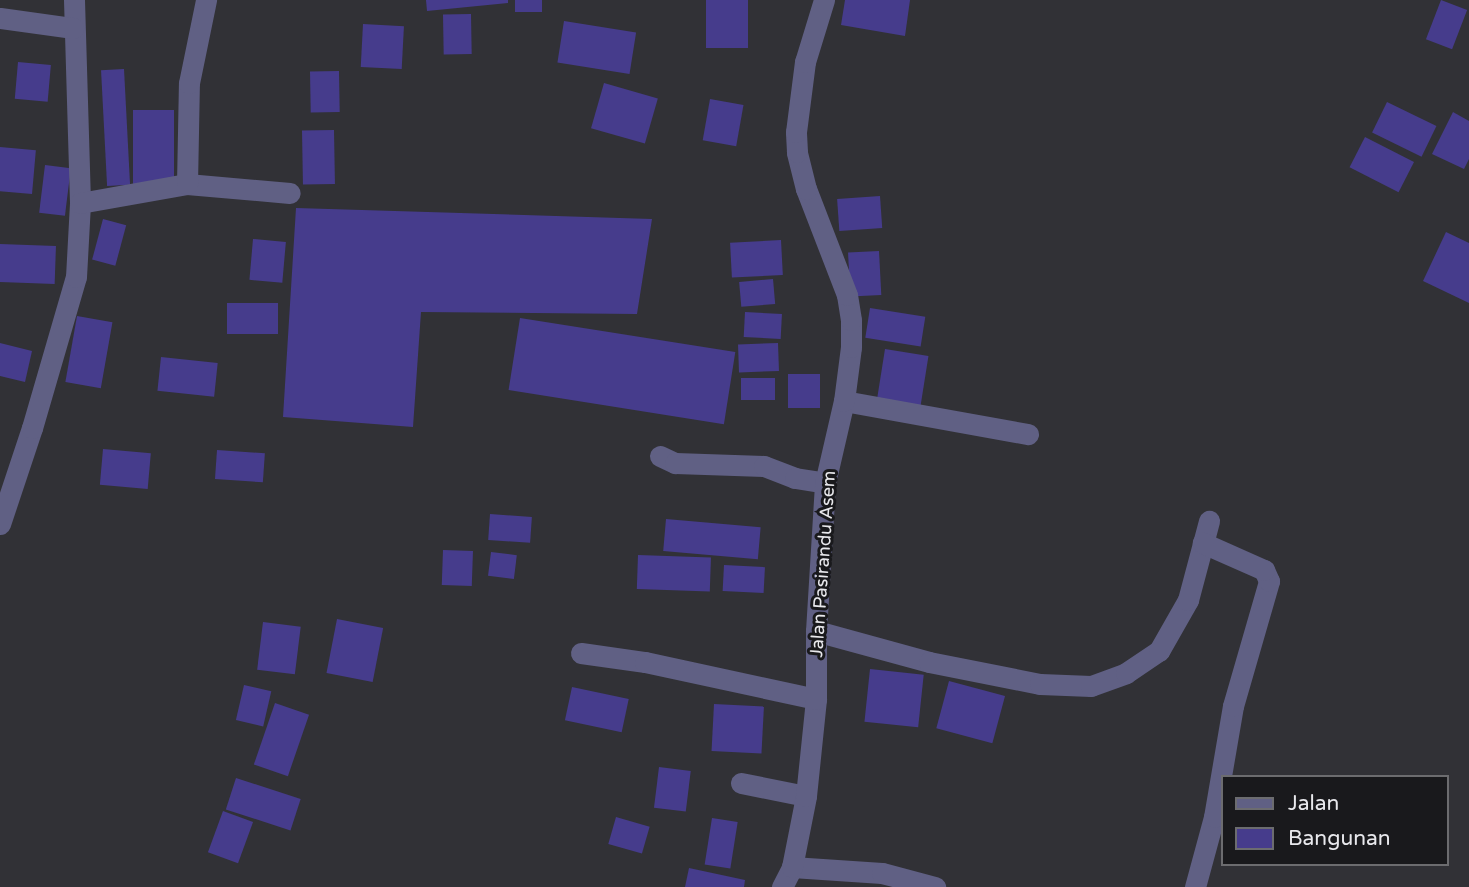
<!DOCTYPE html>
<html>
<head>
<meta charset="utf-8">
<style>
  body { margin:0 }
  #map { position:relative; width:1469px; height:887px; overflow:hidden; background:#313136; font-family:"Varela Round",sans-serif }
  div>[style] { position:absolute }
  .building>* { inset:0; background:#463c8c; transform-origin:0 0 }
  .street>* { height:21px; margin:-10.5px; padding:0 10.5px; transform-origin:10.5px; border-radius:10.5px; background:#606084 }
  span { translate:-50% -50%; white-space:nowrap; text-align:center; line-height:1.15; -webkit-text-stroke:6px #19191c; paint-order:stroke }
  .street-label { font-size:18px; color:#e8e8ec }
  .legend { position:absolute; left:1221px; top:775px; width:228px; height:91px; box-sizing:border-box; background:#19191c; border:2px solid #6c6c6f; margin:0; padding:9px 12px; list-style:none; font-size:21px; color:#e8e8ec }
  .legend li { display:flex; align-items:center; gap:14px; height:35px }
  .legend b { width:35px; border:2px solid #6c6c6f }
</style>
</head>
<body>
<div id="map">
  <div class="building">
    <i style="clip-path:polygon(426px 0,508px 0,508px 3px,427px 11px)"></i>
    <i style="left:515px;top:0;width:27px;height:12px"></i>
    <i style="left:706px;top:0;width:42px;height:48px"></i>
    <i style="clip-path:polygon(845px 0,910px 0,905px 36px,841px 25px)"></i>
    <i style="left:1441px;top:0;width:28px;height:42px;rotate:21deg"></i>
    <i style="left:471px;top:14px;width:40px;height:28px;rotate:89deg"></i>
    <i style="left:564px;top:21px;width:73px;height:42px;rotate:9deg"></i>
    <i style="left:363px;top:24px;width:41px;height:43px;rotate:3deg"></i>
    <i style="left:18px;top:62px;width:33px;height:37px;rotate:5deg"></i>
    <i style="left:124px;top:69px;width:116px;height:23px;rotate:87deg"></i>
    <i style="left:339px;top:71px;width:41px;height:29px;rotate:89deg"></i>
    <i style="left:604px;top:83px;width:56px;height:47px;rotate:16deg"></i>
    <i style="left:710px;top:99px;width:34px;height:42px;rotate:10deg"></i>
    <i style="left:1387px;top:102px;width:55px;height:34px;rotate:26deg"></i>
    <i style="left:133px;top:110px;width:41px;height:74px"></i>
    <i style="clip-path:polygon(1453px 112px,1469px 121px,1469px 159px,1464px 169px,1432px 154px)"></i>
    <i style="left:334px;top:130px;width:54px;height:32px;rotate:89deg"></i>
    <i style="left:1365px;top:137px;width:55px;height:34px;rotate:27deg"></i>
    <i style="left:0;top:147px;width:36px;height:44px;rotate:5deg"></i>
    <i style="left:45px;top:165px;width:26px;height:48px;rotate:7deg"></i>
    <i style="left:880px;top:196px;width:32px;height:43px;rotate:86deg"></i>
    <i style="clip-path:polygon(296px 208px,652px 219px,637px 314px,421px 312px,413px 427px,283px 417px)"></i>
    <i style="left:103px;top:219px;width:24px;height:42px;rotate:15deg"></i>
    <i style="clip-path:polygon(1446px 232px,1469px 243px,1469px 303px,1423px 281px)"></i>
    <i style="left:253px;top:239px;width:33px;height:41px;rotate:5deg"></i>
    <i style="left:781px;top:240px;width:35px;height:51px;rotate:87deg"></i>
    <i style="left:0;top:244px;width:56px;height:38px;rotate:2deg"></i>
    <i style="left:879px;top:251px;width:44px;height:31px;rotate:87deg"></i>
    <i style="left:773px;top:279px;width:25px;height:34px;rotate:85deg"></i>
    <i style="left:227px;top:303px;width:51px;height:31px"></i>
    <i style="left:870px;top:308px;width:56px;height:30px;rotate:9deg"></i>
    <i style="left:745px;top:312px;width:37px;height:25px;rotate:3deg"></i>
    <i style="left:77px;top:316px;width:36px;height:67px;rotate:10deg"></i>
    <i style="left:520px;top:318px;width:218px;height:73px;rotate:9deg"></i>
    <i style="clip-path:polygon(0 343px,32px 351px,25px 382px,0 376px)"></i>
    <i style="left:778px;top:343px;width:28px;height:40px;rotate:88deg"></i>
    <i style="left:885px;top:349px;width:44px;height:54px;rotate:9deg"></i>
    <i style="left:161px;top:357px;width:57px;height:34px;rotate:6deg"></i>
    <i style="left:788px;top:374px;width:32px;height:34px"></i>
    <i style="left:741px;top:378px;width:34px;height:22px"></i>
    <i style="left:103px;top:449px;width:48px;height:36px;rotate:5deg"></i>
    <i style="left:217px;top:450px;width:48px;height:29px;rotate:4deg"></i>
    <i style="left:490px;top:514px;width:42px;height:26px;rotate:4deg"></i>
    <i style="left:666px;top:519px;width:95px;height:32px;rotate:5deg"></i>
    <i style="left:443px;top:550px;width:30px;height:35px;rotate:2deg"></i>
    <i style="left:491px;top:552px;width:26px;height:24px;rotate:7deg"></i>
    <i style="left:638px;top:555px;width:73px;height:34px;rotate:2deg"></i>
    <i style="left:724px;top:565px;width:41px;height:26px;rotate:3deg"></i>
    <i style="left:337px;top:619px;width:47px;height:55px;rotate:11deg"></i>
    <i style="left:263px;top:622px;width:38px;height:48px;rotate:7deg"></i>
    <i style="left:870px;top:669px;width:54px;height:53px;rotate:6deg"></i>
    <i style="left:949px;top:681px;width:58px;height:49px;rotate:15deg"></i>
    <i style="left:244px;top:685px;width:28px;height:36px;rotate:13deg"></i>
    <i style="left:572px;top:687px;width:58px;height:34px;rotate:12deg"></i>
    <i style="left:275px;top:703px;width:36px;height:65px;rotate:19deg"></i>
    <i style="left:714px;top:704px;width:50px;height:47px;rotate:3deg"></i>
    <i style="left:659px;top:767px;width:32px;height:41px;rotate:7deg"></i>
    <i style="left:236px;top:778px;width:68px;height:33px;rotate:18deg"></i>
    <i style="left:223px;top:811px;width:32px;height:44px;rotate:20deg"></i>
    <i style="left:616px;top:817px;width:35px;height:28px;rotate:16deg"></i>
    <i style="left:712px;top:818px;width:26px;height:47px;rotate:9deg"></i>
    <i style="clip-path:polygon(689px 868px,745px 880px,744px 887px,685px 887px)"></i>
  </div>
  <div class="street">
    <i style="left:74px;top:0;width:203px;rotate:88.3deg"></i>
    <i style="left:0;top:18px;width:74px;rotate:7.8deg"></i>
    <i style="left:187px;top:184px;width:103px;rotate:5deg"></i>
    <i style="left:844px;top:401px;width:187px;rotate:10.2deg"></i>
    <i style="left:660px;top:456px;width:17px;rotate:25deg"></i>
    <i style="left:675px;top:463px;width:89px;rotate:1.9deg"></i>
    <i style="left:764px;top:466px;width:33px;rotate:21deg"></i>
    <i style="left:795px;top:478px;width:30px;rotate:9deg"></i>
    <i style="left:0;top:524px;width:101px;rotate:-71.6deg"></i>
    <i style="left:32px;top:428px;width:157px;rotate:-73.8deg"></i>
    <i style="left:76px;top:277px;width:74px;rotate:-86.9deg"></i>
    <i style="left:80px;top:203px;width:109px;rotate:-10.1deg"></i>
    <i style="left:187px;top:184px;width:101px;rotate:-88.9deg"></i>
    <i style="left:189px;top:83px;width:85px;rotate:-78.4deg"></i>
    <i style="left:816px;top:631px;width:117px;rotate:15.3deg"></i>
    <i style="left:929px;top:662px;width:113px;rotate:11.2deg"></i>
    <i style="left:1040px;top:684px;width:51px;rotate:2.2deg"></i>
    <i style="left:1091px;top:686px;width:37px;rotate:-20deg"></i>
    <i style="left:1126px;top:673px;width:40px;rotate:-34deg"></i>
    <i style="left:1159px;top:651px;width:59px;rotate:-60.4deg"></i>
    <i style="left:1188px;top:600px;width:82px;rotate:-75.1deg"></i>
    <i style="left:581px;top:653px;width:65px;rotate:8deg"></i>
    <i style="left:645px;top:662px;width:175px;rotate:12.2deg"></i>
    <i style="left:741px;top:783px;width:66px;rotate:11.3deg"></i>
    <i style="left:792px;top:867px;width:90px;rotate:3.8deg"></i>
    <i style="left:882px;top:873px;width:55px;rotate:14.8deg"></i>
    <i style="left:782px;top:887px;width:22px;rotate:-63deg"></i>
    <i style="left:792px;top:867px;width:72px;rotate:-78.8deg"></i>
    <i style="left:806px;top:796px;width:98px;rotate:-84.1deg"></i>
    <i style="left:816px;top:699px;width:68px;rotate:-90deg"></i>
    <i style="left:816px;top:631px;width:148px;rotate:-86.5deg"></i>
    <i style="left:825px;top:483px;width:84px;rotate:-77deg"></i>
    <i style="left:844px;top:401px;width:54px;rotate:-82.6deg"></i>
    <i style="left:851px;top:347px;width:27px;rotate:-90deg"></i>
    <i style="left:851px;top:320px;width:25px;rotate:-99deg"></i>
    <i style="left:847px;top:295px;width:114px;rotate:-111.1deg"></i>
    <i style="left:806px;top:189px;width:38px;rotate:-104deg"></i>
    <i style="left:797px;top:152px;width:20px;rotate:-93deg"></i>
    <i style="left:796px;top:132px;width:71px;rotate:-82.7deg"></i>
    <i style="left:805px;top:62px;width:65px;rotate:-73deg"></i>
    <i style="left:1195px;top:887px;width:73px;rotate:-74.8deg"></i>
    <i style="left:1214px;top:817px;width:113px;rotate:-80.3deg"></i>
    <i style="left:1233px;top:706px;width:130px;rotate:-73.9deg"></i>
    <i style="left:1269px;top:581px;width:12px;rotate:-114deg"></i>
    <i style="left:1264px;top:570px;width:67px;rotate:-156.1deg"></i>
  </div>
  <div class="street-label">
    <span style="left:823px;top:564px;rotate:-86deg">Jalan Pasirandu Asem</span>
  </div>
  <ul class="legend">
  <li><b style="height:9px;background:#606084"></b>Jalan</li>
  <li><b style="height:19px;background:#463c8c"></b>Bangunan</li>
  </ul>
</div>
</body>
</html>
